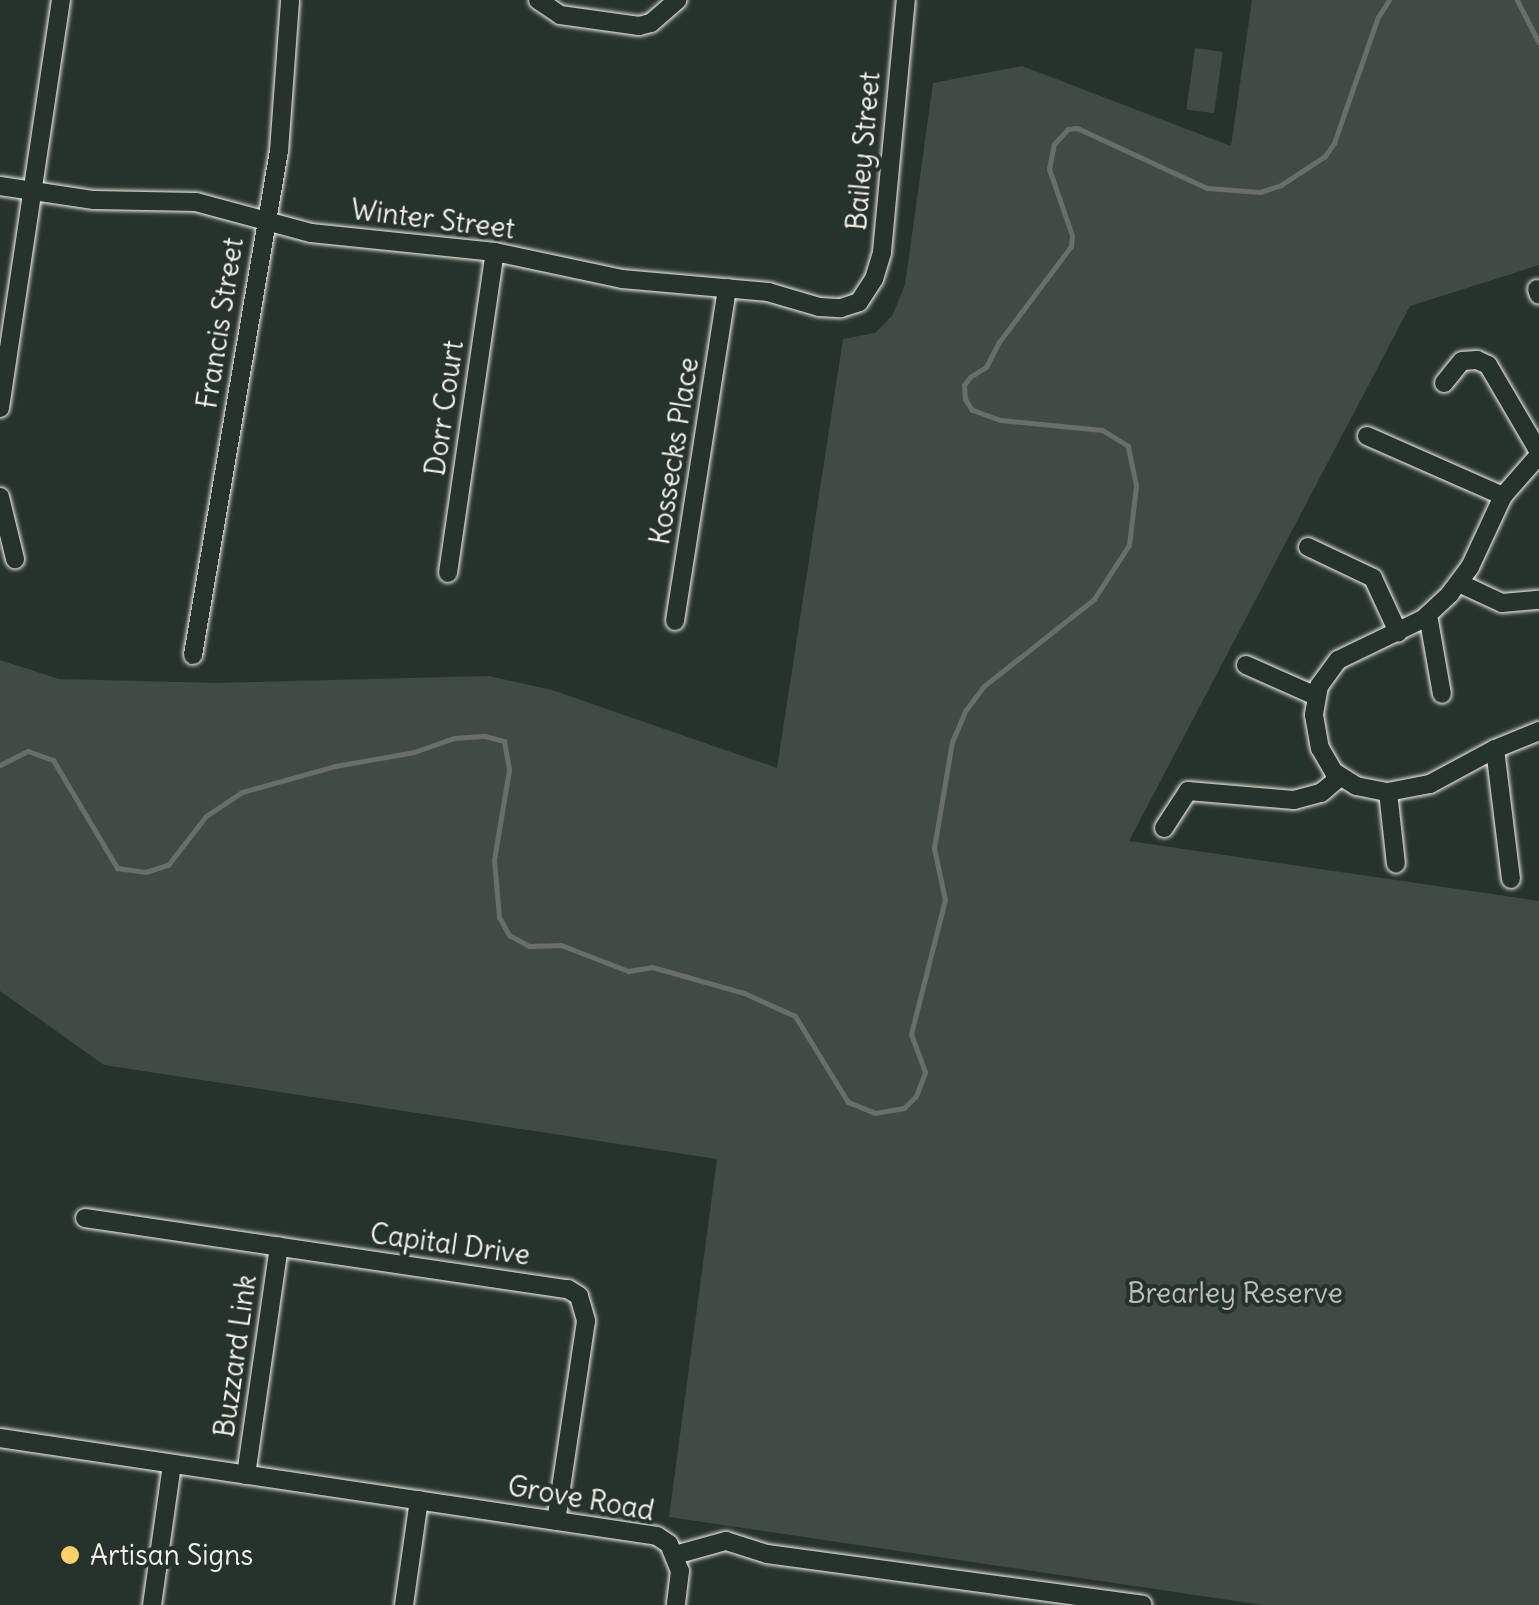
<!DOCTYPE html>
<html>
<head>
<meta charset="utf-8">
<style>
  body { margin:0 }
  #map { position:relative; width:1539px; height:1605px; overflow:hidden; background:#26332d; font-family:Delius,sans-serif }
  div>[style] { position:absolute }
  .green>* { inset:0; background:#414b45; transform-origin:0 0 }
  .stream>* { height:5px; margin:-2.5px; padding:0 2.5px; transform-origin:2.5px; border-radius:2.5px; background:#676f68 }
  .roads { filter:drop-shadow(0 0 2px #f4f1e8) drop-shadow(0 0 2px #f4f1e8) }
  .minor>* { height:18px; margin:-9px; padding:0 9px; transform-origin:9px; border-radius:9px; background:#26332d }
  .dots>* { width:28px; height:28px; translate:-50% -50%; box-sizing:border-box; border:5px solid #26332d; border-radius:50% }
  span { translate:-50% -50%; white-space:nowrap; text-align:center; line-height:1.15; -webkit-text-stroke:8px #26332d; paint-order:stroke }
  .street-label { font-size:28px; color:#f4f1e8 }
  .park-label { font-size:28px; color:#bebfb7 }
  .poi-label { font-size:28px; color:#f4f1e8 }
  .left { translate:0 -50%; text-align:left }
</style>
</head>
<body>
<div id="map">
  <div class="green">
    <i style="clip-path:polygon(1252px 0,1539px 0,1539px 265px,1410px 306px,1129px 841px,1539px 901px,1539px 1605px,1263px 1605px,669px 1517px,717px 1159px,104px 1065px,0 991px,0 660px,59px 679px,217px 683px,489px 676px,552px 690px,777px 768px,843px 339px,875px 333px,892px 316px,905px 285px,933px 83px,1022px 66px,1231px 146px)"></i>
    <i style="left:1195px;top:48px;width:28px;height:62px;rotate:8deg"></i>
  </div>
  <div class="stream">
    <i style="left:1517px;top:0;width:48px;rotate:62.9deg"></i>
    <i style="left:0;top:765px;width:31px;rotate:-27deg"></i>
    <i style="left:28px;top:751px;width:27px;rotate:20deg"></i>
    <i style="left:53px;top:760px;width:126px;rotate:59.3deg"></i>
    <i style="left:117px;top:868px;width:28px;rotate:8deg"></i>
    <i style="left:145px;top:872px;width:24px;rotate:-17deg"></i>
    <i style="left:168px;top:865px;width:62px;rotate:-52.2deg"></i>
    <i style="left:206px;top:816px;width:43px;rotate:-33.7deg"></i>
    <i style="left:242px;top:792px;width:97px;rotate:-15.6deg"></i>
    <i style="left:335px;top:766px;width:80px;rotate:-10deg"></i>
    <i style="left:414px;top:752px;width:42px;rotate:-19.3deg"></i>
    <i style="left:454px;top:738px;width:31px;rotate:-4deg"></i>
    <i style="left:485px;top:736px;width:20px;rotate:15deg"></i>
    <i style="left:504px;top:741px;width:29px;rotate:80deg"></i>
    <i style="left:509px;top:770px;width:91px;rotate:99.5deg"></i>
    <i style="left:494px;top:860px;width:57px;rotate:85deg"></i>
    <i style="left:499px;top:917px;width:21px;rotate:61deg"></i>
    <i style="left:509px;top:935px;width:23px;rotate:29deg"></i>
    <i style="left:529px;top:946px;width:32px;rotate:-2deg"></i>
    <i style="left:561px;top:945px;width:72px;rotate:21.2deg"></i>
    <i style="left:628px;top:971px;width:24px;rotate:-9deg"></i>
    <i style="left:652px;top:967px;width:96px;rotate:15.8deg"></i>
    <i style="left:744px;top:993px;width:56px;rotate:24.3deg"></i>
    <i style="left:795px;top:1016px;width:101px;rotate:58.4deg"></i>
    <i style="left:848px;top:1102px;width:29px;rotate:22deg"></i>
    <i style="left:875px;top:1113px;width:29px;rotate:-10deg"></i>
    <i style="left:904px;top:1108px;width:17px;rotate:-45deg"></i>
    <i style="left:916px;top:1096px;width:26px;rotate:-69deg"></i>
    <i style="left:925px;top:1072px;width:40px;rotate:-110.2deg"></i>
    <i style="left:911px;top:1034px;width:138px;rotate:-75.8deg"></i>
    <i style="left:945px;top:900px;width:53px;rotate:-101.9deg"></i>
    <i style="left:934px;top:848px;width:108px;rotate:-80.4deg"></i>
    <i style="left:952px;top:742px;width:34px;rotate:-67deg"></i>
    <i style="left:965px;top:711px;width:31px;rotate:-53deg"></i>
    <i style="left:984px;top:686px;width:140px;rotate:-38.3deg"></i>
    <i style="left:1094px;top:599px;width:64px;rotate:-57.1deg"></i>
    <i style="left:1129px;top:545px;width:60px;rotate:-83.3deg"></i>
    <i style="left:1136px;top:485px;width:40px;rotate:-102deg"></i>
    <i style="left:1128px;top:446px;width:31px;rotate:-148deg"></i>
    <i style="left:1102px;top:430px;width:102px;rotate:-174.4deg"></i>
    <i style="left:1000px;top:420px;width:30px;rotate:-160deg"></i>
    <i style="left:972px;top:410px;width:13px;rotate:-122deg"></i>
    <i style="left:965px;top:399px;width:14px;rotate:-94deg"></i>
    <i style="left:964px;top:385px;width:10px;rotate:-53deg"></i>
    <i style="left:970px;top:377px;width:19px;rotate:-32deg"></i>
    <i style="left:986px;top:367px;width:28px;rotate:-63deg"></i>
    <i style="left:999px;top:342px;width:120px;rotate:-53.1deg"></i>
    <i style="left:1071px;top:246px;width:11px;rotate:-85deg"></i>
    <i style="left:1072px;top:235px;width:70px;rotate:-109.2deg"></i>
    <i style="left:1049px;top:169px;width:25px;rotate:-79deg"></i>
    <i style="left:1054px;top:144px;width:21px;rotate:-47deg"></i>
    <i style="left:1068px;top:129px;width:9px;rotate:-6deg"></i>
    <i style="left:1077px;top:128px;width:143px;rotate:24.8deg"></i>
    <i style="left:1207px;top:188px;width:53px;rotate:4.3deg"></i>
    <i style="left:1260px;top:192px;width:22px;rotate:-18deg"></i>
    <i style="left:1281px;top:185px;width:53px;rotate:-33.4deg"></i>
    <i style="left:1325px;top:156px;width:16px;rotate:-55deg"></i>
    <i style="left:1334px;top:143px;width:133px;rotate:-70.8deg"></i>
    <i style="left:1378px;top:17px;width:20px;rotate:-57deg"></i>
  </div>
  <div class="roads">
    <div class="minor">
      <i style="left:538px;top:0;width:27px;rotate:34deg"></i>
      <i style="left:560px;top:15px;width:80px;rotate:7.9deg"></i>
      <i style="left:639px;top:26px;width:12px;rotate:-14deg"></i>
      <i style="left:651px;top:23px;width:35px;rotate:-41deg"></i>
      <i style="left:0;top:186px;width:95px;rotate:8.5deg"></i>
      <i style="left:94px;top:200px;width:102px;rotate:1.1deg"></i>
      <i style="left:196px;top:202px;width:119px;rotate:15.1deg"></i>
      <i style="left:311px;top:233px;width:185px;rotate:5.9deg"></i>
      <i style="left:495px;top:252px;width:130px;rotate:12deg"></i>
      <i style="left:622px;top:279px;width:147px;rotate:5.1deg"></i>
      <i style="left:768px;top:292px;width:53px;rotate:16.4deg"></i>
      <i style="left:819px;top:307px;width:22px;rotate:3deg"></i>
      <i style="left:841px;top:308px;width:19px;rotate:-18deg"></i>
      <i style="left:859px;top:302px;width:27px;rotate:-57deg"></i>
      <i style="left:874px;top:279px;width:28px;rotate:-73deg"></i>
      <i style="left:882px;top:252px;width:253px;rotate:-84.6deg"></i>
      <i style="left:1537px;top:289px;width:6px;rotate:72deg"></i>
      <i style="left:1444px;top:383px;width:28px;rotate:-51deg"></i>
      <i style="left:1462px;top:361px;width:15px;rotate:-4deg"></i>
      <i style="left:1477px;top:360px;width:12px;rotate:24deg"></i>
      <i style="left:1488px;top:365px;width:101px;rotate:59.6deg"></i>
      <i style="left:0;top:408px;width:413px;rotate:-81.5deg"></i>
      <i style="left:1367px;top:436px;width:149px;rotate:23.8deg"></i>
      <i style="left:1539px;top:455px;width:55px;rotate:131.3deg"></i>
      <i style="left:1503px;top:496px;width:78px;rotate:114.9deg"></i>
      <i style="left:1470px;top:567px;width:34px;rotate:127deg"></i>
      <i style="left:1450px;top:594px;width:37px;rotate:137deg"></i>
      <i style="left:1423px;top:619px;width:94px;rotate:154.2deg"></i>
      <i style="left:1338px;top:660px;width:32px;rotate:126deg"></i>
      <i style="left:1319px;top:686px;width:29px;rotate:100deg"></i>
      <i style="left:1314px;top:715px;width:34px;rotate:80deg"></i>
      <i style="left:1320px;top:748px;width:28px;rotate:60deg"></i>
      <i style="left:1334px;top:772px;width:26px;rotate:32deg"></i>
      <i style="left:1356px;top:786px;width:33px;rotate:11deg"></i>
      <i style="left:1388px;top:792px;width:43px;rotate:-10.8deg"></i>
      <i style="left:1430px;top:784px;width:74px;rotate:-28.3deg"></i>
      <i style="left:1495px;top:749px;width:48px;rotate:-22.2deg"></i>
      <i style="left:0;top:497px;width:64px;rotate:76.4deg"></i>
      <i style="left:1308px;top:547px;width:72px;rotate:25.5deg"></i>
      <i style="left:1373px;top:578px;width:60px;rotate:65.2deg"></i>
      <i style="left:448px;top:573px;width:324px;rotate:-81.7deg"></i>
      <i style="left:1459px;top:583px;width:47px;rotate:24.9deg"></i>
      <i style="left:1502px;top:603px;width:37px;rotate:-5deg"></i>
      <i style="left:1428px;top:615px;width:80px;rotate:80deg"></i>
      <i style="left:675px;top:621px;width:337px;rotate:-81.1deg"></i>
      <i style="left:193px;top:655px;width:511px;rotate:-80.32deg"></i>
      <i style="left:279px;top:151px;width:151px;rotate:-85.8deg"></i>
      <i style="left:1246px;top:665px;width:77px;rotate:23.9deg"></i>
      <i style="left:1495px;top:749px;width:131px;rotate:83deg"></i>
      <i style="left:1388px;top:792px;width:72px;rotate:83.7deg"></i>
      <i style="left:1164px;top:828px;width:44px;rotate:-57deg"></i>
      <i style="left:1188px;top:791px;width:106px;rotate:4.9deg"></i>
      <i style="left:1294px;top:800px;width:28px;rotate:-15deg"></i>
      <i style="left:1321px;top:793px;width:25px;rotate:-40deg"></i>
      <i style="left:85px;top:1218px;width:488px;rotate:8.4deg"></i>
      <i style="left:568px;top:1289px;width:13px;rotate:32deg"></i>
      <i style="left:579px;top:1296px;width:26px;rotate:74deg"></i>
      <i style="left:586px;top:1321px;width:202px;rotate:98.5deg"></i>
      <i style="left:0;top:1438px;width:664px;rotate:8.48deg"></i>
      <i style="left:657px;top:1536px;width:14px;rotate:34deg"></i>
      <i style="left:669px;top:1544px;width:29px;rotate:68deg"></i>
      <i style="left:680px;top:1571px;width:34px;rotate:97deg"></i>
      <i style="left:246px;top:1475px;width:231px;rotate:-81.8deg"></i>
      <i style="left:675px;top:1555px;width:53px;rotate:-15.4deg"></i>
      <i style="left:726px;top:1541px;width:43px;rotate:17.6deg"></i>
      <i style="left:767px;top:1554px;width:379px;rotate:7.7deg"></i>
      <i style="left:152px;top:1605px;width:142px;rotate:-81.9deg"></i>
      <i style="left:404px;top:1605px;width:106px;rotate:-81.9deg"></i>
    </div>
  </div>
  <div class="dots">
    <i style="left:70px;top:1555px;background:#ffd166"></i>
  </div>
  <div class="street-label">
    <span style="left:863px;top:151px;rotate:-85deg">Bailey Street</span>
    <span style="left:433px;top:219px;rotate:7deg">Winter Street</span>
    <span style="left:220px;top:323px;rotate:-81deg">Francis Street</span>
    <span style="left:444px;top:408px;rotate:-82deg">Dorr Court</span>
    <span style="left:674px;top:451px;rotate:-81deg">Kossecks Place</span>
    <span style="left:450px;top:1244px;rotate:8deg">Capital Drive</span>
    <span style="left:235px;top:1356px;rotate:-82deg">Buzzard Link</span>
    <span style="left:581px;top:1498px;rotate:10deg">Grove Road</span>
  </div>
  <div class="park-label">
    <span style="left:1235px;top:1293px">Brearley Reserve</span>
  </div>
  <div class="poi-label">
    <span class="left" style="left:90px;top:1555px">Artisan Signs</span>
  </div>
</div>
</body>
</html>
